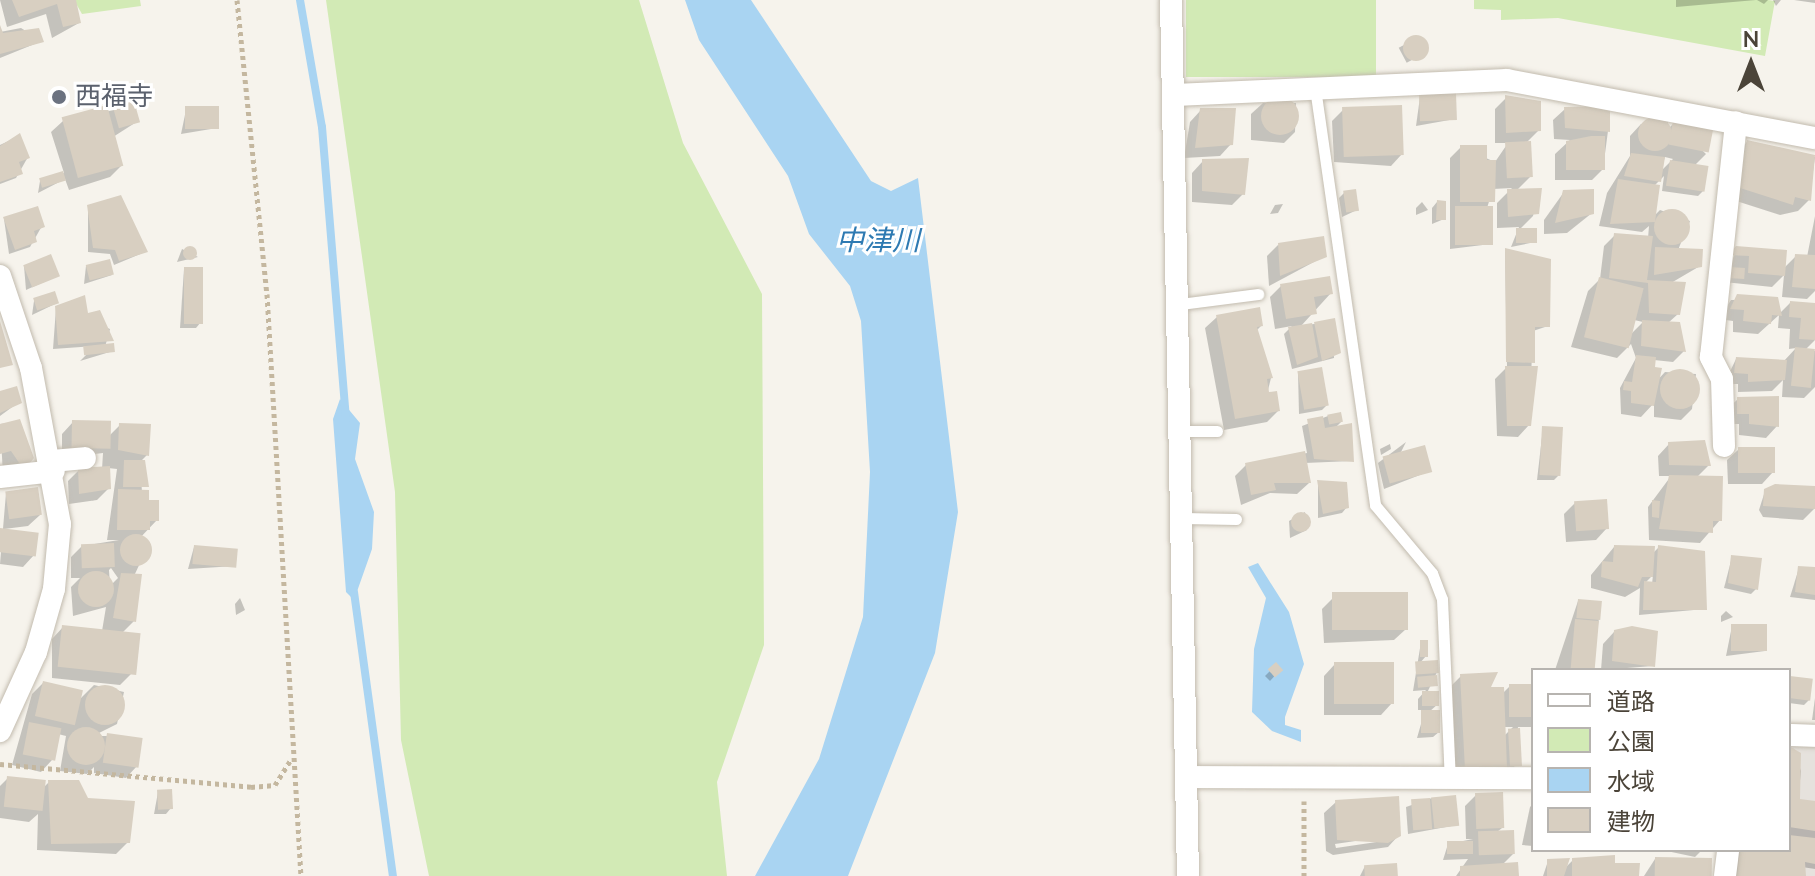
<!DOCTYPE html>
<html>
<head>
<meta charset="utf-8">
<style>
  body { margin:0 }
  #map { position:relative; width:1815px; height:876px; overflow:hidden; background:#f6f3ec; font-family:"Nunito Sans","Noto Sans JP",sans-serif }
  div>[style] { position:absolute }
  .industrial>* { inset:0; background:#e6e2dd }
  .green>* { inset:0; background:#d2eab5; transform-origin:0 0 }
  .water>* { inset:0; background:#a9d4f2 }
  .shadow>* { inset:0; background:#0003; transform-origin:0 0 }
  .stream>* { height:8px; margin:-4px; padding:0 4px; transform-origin:4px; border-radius:4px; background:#a9d4f2 }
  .building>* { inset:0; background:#d8cfc1; transform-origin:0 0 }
  .round { border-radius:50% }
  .path>* { height:5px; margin-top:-2.5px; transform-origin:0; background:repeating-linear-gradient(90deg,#c4b79f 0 4px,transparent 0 8px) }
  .roads { filter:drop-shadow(0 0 2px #c2bbae) drop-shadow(0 0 2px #c2bbae) }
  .service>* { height:11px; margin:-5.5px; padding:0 5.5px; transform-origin:5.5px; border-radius:5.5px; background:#fff }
  .minor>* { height:22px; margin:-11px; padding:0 11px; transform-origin:11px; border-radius:11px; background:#fff }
  .dots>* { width:22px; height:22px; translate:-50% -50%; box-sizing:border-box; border:4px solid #fff; border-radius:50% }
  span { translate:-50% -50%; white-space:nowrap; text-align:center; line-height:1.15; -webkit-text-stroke:6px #fff; paint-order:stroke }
  .worship-label { font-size:26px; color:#5b616d }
  .left { translate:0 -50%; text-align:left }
  .water-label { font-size:28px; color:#2e7ab2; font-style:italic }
  .legend { position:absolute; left:1531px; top:668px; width:260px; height:184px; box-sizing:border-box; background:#fff; border:2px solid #b7b4b0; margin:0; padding:10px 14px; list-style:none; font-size:24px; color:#4b4439 }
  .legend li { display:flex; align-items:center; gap:16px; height:40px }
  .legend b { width:40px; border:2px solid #b7b4b0 }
  .north { position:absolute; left:1711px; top:24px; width:80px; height:80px; -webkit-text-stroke:6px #fff; paint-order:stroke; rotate:0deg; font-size:22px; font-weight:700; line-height:32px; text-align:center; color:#4b4439 }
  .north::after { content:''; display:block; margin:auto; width:28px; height:36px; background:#4b4439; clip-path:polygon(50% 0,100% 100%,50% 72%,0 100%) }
</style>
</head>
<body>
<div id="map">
  <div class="industrial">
    <i style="clip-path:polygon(1789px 744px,1815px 744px,1815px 876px,1730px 876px,1734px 850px,1789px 850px)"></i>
  </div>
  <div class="green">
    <i style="clip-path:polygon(74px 0,140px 0,141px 6px,82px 14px)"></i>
    <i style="clip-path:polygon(326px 0,639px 0,683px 143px,762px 294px,764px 645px,717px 782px,727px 876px,429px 876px,401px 740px,395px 492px)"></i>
    <i style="left:1186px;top:0;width:190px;height:77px"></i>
    <i style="clip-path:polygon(1474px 0,1768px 0,1775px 1px,1765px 56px,1558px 18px,1501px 20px,1501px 10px,1474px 9px)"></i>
  </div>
  <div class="water">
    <i style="clip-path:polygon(685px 0,751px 0,871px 181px,891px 191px,918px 178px,958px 512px,935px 653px,848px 876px,755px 876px,819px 759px,863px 617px,870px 472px,861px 321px,850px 286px,809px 234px,788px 176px,699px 40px)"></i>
    <i style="clip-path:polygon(340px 399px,360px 423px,355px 459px,374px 512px,372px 549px,354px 600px,346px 592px,333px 419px)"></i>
    <i style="clip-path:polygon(1258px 563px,1289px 612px,1304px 664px,1285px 717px,1285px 725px,1301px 730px,1301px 742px,1272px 731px,1252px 712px,1254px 649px,1266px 598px,1248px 567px)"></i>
  </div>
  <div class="shadow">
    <i style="clip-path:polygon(0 0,67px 0,79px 23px,52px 38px,46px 14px,7px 27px)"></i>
    <i style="clip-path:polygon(1676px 0,1756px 0,1676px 7px)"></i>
    <i style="clip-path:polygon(1757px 0,1768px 0,1764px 4px)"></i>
    <i style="clip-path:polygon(1773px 0,1781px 0,1776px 6px)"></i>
    <i style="clip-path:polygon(1794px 0,1815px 0,1815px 3px)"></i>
    <i style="clip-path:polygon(21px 28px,42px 41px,0 58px,0 32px)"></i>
    <i style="left:1419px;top:37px;width:17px;height:23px;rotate:62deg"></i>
    <i style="clip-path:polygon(1420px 97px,1455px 119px,1416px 126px)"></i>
    <i style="clip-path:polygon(1506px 98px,1539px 130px,1526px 143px,1531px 176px,1516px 191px,1540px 190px,1533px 216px,1519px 230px,1535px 242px,1511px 247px,1519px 227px,1497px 228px,1497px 203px,1512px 188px,1493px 189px,1487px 208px,1491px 244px,1450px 249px,1450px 158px,1461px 147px,1495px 162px,1508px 143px,1495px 143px,1495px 109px)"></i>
    <i style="clip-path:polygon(1263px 103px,1296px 103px,1295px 132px,1284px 143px,1251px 140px,1251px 114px)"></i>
    <i style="clip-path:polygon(1565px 109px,1608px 131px,1603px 169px,1592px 180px,1555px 180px,1555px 154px,1570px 140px,1554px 139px,1553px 120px)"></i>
    <i style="clip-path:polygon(114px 110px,138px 121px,113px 137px,121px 166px,110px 177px,69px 190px,65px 179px,38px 193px,40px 181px,64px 173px,51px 132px,63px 121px)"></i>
    <i style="clip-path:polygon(186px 110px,217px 128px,181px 134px)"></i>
    <i style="clip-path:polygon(1201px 110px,1231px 144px,1220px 156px,1184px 158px,1190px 122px)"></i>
    <i style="clip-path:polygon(1343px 110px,1402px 154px,1391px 166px,1334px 162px,1332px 121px)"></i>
    <i style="clip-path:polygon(evenodd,1668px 121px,1667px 130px,1674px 123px,1706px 154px,1694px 166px,1703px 191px,1698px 196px,1662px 191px,1664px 176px,1654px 186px,1654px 216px,1660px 210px,1690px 221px,1678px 250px,1700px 266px,1671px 283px,1678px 314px,1668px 323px,1684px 351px,1673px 362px,1654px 360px,1653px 385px,1665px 372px,1696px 374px,1692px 409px,1681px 420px,1654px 417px,1654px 403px,1641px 417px,1621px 414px,1620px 388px,1636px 358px,1631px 344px,1617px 358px,1571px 347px,1588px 291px,1600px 279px,1604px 246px,1615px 235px,1648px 238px,1649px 226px,1642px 232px,1599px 226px,1607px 193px,1630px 156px,1630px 136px,1641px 124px,1668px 121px,1665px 157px,1673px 159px,1660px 172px,1665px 157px,1668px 121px,1634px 320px,1643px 322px,1631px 334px,1634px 320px)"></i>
    <i style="clip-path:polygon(19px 136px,28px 157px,16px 178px,0 184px,0 145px)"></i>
    <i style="clip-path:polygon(1747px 142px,1815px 157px,1809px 200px,1798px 211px,1780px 215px,1727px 198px,1736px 154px)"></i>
    <i style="clip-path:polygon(1203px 161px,1243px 194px,1232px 205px,1192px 202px,1192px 173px)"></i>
    <i style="clip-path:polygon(1564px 192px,1592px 213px,1567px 233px,1544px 234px,1544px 220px)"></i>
    <i style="clip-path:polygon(1344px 193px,1357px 210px,1342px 217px,1339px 198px)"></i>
    <i style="clip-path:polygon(1422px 202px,1428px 210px,1416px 215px,1416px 208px)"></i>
    <i style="clip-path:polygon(1437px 202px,1444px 219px,1432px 224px,1432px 208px)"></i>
    <i style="clip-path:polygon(1283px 204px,1278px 213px,1270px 214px,1275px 205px)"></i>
    <i style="clip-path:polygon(88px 207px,145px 252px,114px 265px,110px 254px,88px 252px)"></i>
    <i style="clip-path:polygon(1815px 216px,1815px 291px,1807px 299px,1782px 297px,1784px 275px,1772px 287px,1724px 282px,1737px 248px,1784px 268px,1796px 256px,1807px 257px)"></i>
    <i style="clip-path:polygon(4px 219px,42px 226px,30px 247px,9px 254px)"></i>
    <i style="clip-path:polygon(1278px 245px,1325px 256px,1269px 286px,1267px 256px)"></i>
    <i style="clip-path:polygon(182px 249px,198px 257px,177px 262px)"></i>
    <i style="clip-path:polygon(1505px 250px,1548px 326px,1533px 331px,1529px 425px,1518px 437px,1497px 436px,1495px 379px,1507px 367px)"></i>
    <i style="clip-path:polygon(24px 266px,57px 276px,26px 290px)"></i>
    <i style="clip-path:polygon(86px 266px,112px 275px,84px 284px)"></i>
    <i style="clip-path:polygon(184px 269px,201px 322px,196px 328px,180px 328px)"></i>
    <i style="clip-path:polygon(1281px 286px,1331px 293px,1301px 326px,1333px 321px,1334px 358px,1292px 369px,1284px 334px,1292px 326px,1275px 329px,1270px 297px)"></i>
    <i style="clip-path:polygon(1776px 299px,1779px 314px,1790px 303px,1815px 305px,1815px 340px,1805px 350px,1815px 351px,1815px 387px,1804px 398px,1782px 397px,1783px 380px,1772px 391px,1738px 392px,1738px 384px,1724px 384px,1736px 359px,1783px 362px,1796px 348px,1789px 349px,1790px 329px,1778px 328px,1779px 315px,1758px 334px,1733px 332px,1733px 321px,1719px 319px,1731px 300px)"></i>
    <i style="clip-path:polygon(34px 301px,57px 303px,32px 315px)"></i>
    <i style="clip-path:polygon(56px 308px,110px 329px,105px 347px,113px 351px,80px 361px,95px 346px,53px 349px)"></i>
    <i style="clip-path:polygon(1217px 317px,1261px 326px,1256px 331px,1271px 378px,1267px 394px,1278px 411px,1267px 422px,1224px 430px,1205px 328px)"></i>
    <i style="clip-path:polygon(1298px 373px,1327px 405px,1322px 410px,1299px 414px)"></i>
    <i style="clip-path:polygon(0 393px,19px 402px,0 416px)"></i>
    <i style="clip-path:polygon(1738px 399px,1777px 426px,1766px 438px,1739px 435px,1739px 424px,1727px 424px,1726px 410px)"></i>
    <i style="clip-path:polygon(1328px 416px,1341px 422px,1335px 428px,1352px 461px,1305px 463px,1309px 483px,1297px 494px,1270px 493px,1241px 505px,1235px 476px,1246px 465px,1307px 453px,1302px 426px)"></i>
    <i style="clip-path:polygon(18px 422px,31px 466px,3px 474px,0 424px)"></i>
    <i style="clip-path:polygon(evenodd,73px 422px,109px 436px,120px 425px,147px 455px,140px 462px,142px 492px,157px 520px,138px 540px,150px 542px,134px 576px,134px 621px,122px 633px,131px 674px,120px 685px,52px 678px,52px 639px,63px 627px,102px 631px,106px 607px,73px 616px,71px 587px,80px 578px,71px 578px,71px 557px,82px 546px,119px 540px,107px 540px,117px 469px,108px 468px,109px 488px,97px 500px,69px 504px,68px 481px,79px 470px,102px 469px,103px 453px,62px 458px,62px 434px,73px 422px,111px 568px,118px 578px,110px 586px,109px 570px,111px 568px)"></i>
    <i style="clip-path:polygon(1543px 428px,1559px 475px,1554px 480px,1537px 480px)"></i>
    <i style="clip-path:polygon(1406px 442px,1400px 454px,1430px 471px,1384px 489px,1378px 463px)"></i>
    <i style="clip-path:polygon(1390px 444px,1391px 449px,1381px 455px,1380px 449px)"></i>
    <i style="clip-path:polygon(1669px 444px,1709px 465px,1696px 478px,1720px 520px,1700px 543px,1649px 540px,1648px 507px,1671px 476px,1659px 476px,1658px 456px)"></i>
    <i style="clip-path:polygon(1739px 449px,1773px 472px,1762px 484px,1728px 484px,1727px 460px)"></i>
    <i style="clip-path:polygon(1318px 482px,1347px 507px,1342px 513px,1318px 518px)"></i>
    <i style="clip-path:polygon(1815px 488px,1815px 508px,1803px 520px,1763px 517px,1759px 510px,1765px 491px)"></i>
    <i style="clip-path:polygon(6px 493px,40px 515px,28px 526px,4px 529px,34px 555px,23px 567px,0 564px)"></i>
    <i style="clip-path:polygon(1575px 503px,1607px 528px,1596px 540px,1566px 542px,1564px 514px)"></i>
    <i style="clip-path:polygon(1305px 512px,1307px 530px,1290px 538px,1289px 521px)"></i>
    <i style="clip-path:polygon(194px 547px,235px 566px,188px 569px)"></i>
    <i style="clip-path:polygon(evenodd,1614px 547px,1652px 554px,1659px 547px,1705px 609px,1639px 615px,1640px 588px,1625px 597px,1591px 588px,1591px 575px,1614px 547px,1653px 575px,1652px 584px,1645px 583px,1653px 575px)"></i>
    <i style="clip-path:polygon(1732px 557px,1756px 589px,1751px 594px,1724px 588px)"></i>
    <i style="clip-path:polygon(1799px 568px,1815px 570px,1815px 600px,1790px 597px)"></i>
    <i style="clip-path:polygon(240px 598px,245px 610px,236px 615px,235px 604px)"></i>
    <i style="clip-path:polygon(1333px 598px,1406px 629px,1394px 640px,1324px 643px,1322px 609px)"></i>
    <i style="clip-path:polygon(1578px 601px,1599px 618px,1592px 670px,1555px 670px)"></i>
    <i style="clip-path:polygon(1726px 611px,1733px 617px,1721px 622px,1721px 616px)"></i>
    <i style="clip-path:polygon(1732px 626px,1765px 651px,1726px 656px)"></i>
    <i style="clip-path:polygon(1614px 632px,1653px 666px,1601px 670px,1603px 644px)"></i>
    <i style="clip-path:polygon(1421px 642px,1426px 656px,1420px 663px,1437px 672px,1427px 693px,1438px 704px,1429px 712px,1439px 732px,1433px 737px,1417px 738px,1425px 710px,1418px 710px,1418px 699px,1426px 690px,1413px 691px)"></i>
    <i style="clip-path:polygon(1335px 664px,1392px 703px,1381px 715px,1324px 715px,1324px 676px)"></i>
    <i style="clip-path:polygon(1276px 665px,1280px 670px,1270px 681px,1265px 676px)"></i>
    <i style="clip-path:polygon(evenodd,1461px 676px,1502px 694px,1510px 686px,1533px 686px,1533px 727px,1518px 727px,1514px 770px,1455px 780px,1450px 687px,1461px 676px,1504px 727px,1513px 727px,1504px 736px,1504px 727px)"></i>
    <i style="clip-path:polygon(1791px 678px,1809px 700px,1804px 705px,1789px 703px)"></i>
    <i style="clip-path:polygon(43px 683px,78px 701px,94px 685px,124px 692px,117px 724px,93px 736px,108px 736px,137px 766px,126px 778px,94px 773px,94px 767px,87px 774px,60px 771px,66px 736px,58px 734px,52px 760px,41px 772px,12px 765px,32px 694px)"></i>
    <i style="clip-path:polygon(1815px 698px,1815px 720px,1812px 720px)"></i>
    <i style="clip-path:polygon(1793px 748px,1801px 771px,1798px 800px,1815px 803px,1815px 869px,1802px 867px,1801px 876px,1733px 876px,1737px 850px,1789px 850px)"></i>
    <i style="clip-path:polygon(8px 778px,43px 788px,49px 782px,87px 800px,128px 842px,116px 854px,37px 850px,38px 814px,29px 822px,0 818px,0 786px)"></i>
    <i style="clip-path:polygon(158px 792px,171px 808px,166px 814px,154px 814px)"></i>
    <i style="clip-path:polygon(1476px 795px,1502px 828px,1497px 832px,1513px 854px,1502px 865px,1514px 876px,1456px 876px,1468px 859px,1443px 860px,1448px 844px,1473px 839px,1466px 839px,1465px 806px)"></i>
    <i style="clip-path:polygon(1432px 798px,1457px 825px,1408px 834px,1406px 807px)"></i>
    <i style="clip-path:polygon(evenodd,1336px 802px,1399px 835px,1388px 847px,1333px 855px,1326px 851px,1324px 813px,1336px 802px,1390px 836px,1390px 840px,1336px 848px,1335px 844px,1390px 836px)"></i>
    <i style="clip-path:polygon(1533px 804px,1533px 846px,1522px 845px,1530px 807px)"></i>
    <i style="clip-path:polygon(1662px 850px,1702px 850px,1695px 857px)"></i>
    <i style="clip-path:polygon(1655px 859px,1711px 876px,1644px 876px)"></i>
    <i style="clip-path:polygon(1573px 860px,1613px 865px,1638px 876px,1543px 876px,1548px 861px,1566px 867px)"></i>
    <i style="clip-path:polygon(1365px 866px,1396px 876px,1360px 876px)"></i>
  </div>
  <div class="stream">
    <i style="left:300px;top:0;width:129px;rotate:80.2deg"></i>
    <i style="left:322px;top:127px;width:294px;rotate:85.3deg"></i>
    <i style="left:354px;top:592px;width:287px;rotate:82.2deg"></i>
  </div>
  <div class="building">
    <i style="clip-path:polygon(12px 0,76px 0,81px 23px,63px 27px,57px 4px,19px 17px)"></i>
    <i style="clip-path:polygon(0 25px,3px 33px,39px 28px,44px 42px,0 54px)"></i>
    <i class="round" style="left:1403px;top:35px;width:26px;height:26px"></i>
    <i style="left:1456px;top:93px;width:27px;height:37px;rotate:88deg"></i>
    <i style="clip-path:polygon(1505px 95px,1541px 101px,1541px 131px,1506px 133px)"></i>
    <i class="round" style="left:1261px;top:97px;width:38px;height:38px"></i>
    <i style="left:134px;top:101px;width:22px;height:22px;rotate:74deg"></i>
    <i style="left:107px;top:105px;width:63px;height:47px;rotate:75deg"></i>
    <i style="left:1402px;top:105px;width:50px;height:60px;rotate:88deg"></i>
    <i style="left:219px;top:106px;width:23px;height:34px;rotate:90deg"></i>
    <i style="clip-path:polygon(1610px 106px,1610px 132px,1565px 128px,1564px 107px)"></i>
    <i style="clip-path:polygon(1200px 108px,1236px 108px,1233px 145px,1195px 148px)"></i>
    <i class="round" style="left:1638px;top:117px;width:34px;height:34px"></i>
    <i style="left:1673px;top:121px;width:41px;height:24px;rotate:11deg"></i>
    <i style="clip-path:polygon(20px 133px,30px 158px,19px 162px,23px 174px,0 182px,0 146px)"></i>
    <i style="clip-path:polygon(1591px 136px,1605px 136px,1605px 170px,1566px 170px,1566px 141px)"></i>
    <i style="clip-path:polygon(1747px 140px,1815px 155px,1811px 201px,1795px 197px,1793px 205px,1737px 187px)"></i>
    <i style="left:1531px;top:141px;width:36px;height:26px;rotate:87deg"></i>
    <i style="clip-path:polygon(1460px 145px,1487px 145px,1487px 160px,1496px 160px,1495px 202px,1460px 202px)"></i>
    <i style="clip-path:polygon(1631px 153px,1665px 157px,1661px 182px,1624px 176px)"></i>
    <i style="clip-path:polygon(1249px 158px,1245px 195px,1202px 191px,1202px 159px)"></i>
    <i style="left:1670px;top:160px;width:39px;height:26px;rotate:9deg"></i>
    <i style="left:63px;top:171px;width:10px;height:25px;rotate:73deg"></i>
    <i style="clip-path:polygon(1618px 179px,1660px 185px,1655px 222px,1610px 224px)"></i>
    <i style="clip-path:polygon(1542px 188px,1539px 214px,1508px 217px,1507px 189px)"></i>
    <i style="left:1356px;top:189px;width:22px;height:13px;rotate:82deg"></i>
    <i style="clip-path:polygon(1594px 189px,1594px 214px,1555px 223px,1563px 190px)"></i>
    <i style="clip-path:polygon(121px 195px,148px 252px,119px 261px,115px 250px,93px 248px,87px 205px)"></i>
    <i style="clip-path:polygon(1437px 200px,1446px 201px,1446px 220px,1436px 220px)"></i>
    <i style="clip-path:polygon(38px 206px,45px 227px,34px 231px,37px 242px,15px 250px,3px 217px)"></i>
    <i style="left:1455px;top:206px;width:38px;height:39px"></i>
    <i class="round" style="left:1654px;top:209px;width:36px;height:36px"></i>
    <i style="left:1516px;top:228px;width:21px;height:15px"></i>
    <i style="clip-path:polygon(1614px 233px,1653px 236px,1647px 280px,1686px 282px,1680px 315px,1649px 313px,1648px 283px,1609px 278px)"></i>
    <i style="clip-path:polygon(1324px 236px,1327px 257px,1280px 276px,1278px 243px)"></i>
    <i class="round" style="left:183px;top:246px;width:14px;height:14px"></i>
    <i style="clip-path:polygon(1736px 246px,1787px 250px,1785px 276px,1748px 273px,1749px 256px,1728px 255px)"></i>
    <i style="clip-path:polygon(1655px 247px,1703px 249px,1702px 267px,1654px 275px)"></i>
    <i style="clip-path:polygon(1505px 248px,1551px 259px,1550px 327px,1535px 327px,1535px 363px,1506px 362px)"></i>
    <i style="left:51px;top:254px;width:24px;height:30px;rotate:68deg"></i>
    <i style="clip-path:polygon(1795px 254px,1815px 255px,1815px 289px,1792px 287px)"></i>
    <i style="left:110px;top:259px;width:16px;height:25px;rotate:76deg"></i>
    <i style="left:184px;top:267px;width:19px;height:57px"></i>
    <i style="left:1729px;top:267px;width:16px;height:11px;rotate:4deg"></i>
    <i style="clip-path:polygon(1330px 276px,1333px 294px,1314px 297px,1317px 314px,1286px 319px,1280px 284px)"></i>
    <i style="left:1599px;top:277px;width:46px;height:62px;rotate:14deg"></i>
    <i style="left:55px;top:291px;width:13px;height:23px;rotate:72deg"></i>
    <i style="clip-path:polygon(1737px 294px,1778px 297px,1782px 316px,1772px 315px,1771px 324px,1743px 321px,1744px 310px,1730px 309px)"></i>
    <i style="clip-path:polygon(85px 295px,88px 313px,100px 310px,114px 341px,58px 345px,55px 306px)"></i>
    <i style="clip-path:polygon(1790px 301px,1815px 303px,1815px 340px,1799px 339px,1801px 318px,1789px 317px)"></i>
    <i style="clip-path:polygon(1260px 307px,1263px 326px,1257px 327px,1273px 378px,1267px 379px,1269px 392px,1277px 391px,1280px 411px,1235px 419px,1216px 315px)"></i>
    <i style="clip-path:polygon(1335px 318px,1341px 353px,1322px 361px,1314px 322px)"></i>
    <i style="clip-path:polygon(1642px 320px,1680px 322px,1686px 352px,1641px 346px)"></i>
    <i style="clip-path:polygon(0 321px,13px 365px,0 368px)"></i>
    <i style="clip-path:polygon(1312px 323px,1318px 357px,1297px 365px,1288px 327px)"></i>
    <i style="left:114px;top:343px;width:9px;height:31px;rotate:84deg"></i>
    <i style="left:1795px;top:347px;width:20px;height:39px;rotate:6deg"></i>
    <i style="clip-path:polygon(1636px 355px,1656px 357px,1655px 367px,1662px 368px,1654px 406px,1631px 403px,1631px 391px,1623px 390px,1624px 381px,1632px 382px)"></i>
    <i style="clip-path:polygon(1736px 357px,1787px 360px,1785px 380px,1748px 382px,1748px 374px,1734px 373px)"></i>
    <i style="clip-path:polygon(1505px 366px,1538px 366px,1531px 426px,1507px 426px)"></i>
    <i style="left:1322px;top:367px;width:39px;height:25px;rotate:80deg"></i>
    <i class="round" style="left:1660px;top:369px;width:40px;height:40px"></i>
    <i style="clip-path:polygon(17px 386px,22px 403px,0 413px,0 391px)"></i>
    <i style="clip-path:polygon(1779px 396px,1779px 427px,1749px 424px,1749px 414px,1737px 414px,1737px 397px)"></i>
    <i style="left:1341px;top:412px;width:10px;height:14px;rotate:79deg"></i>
    <i style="clip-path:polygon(1323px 416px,1325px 428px,1352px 423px,1354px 462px,1314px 459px,1307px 419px)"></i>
    <i style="clip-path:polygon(20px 419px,34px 458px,24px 470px,11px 451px,0 454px,0 424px)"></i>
    <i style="left:72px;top:420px;width:39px;height:28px;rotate:1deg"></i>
    <i style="clip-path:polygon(119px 423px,151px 424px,149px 456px,118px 450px)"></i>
    <i style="left:1542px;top:426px;width:21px;height:49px;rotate:3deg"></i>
    <i style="clip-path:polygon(1705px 440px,1711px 466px,1669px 465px,1668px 442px)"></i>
    <i style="left:1425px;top:445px;width:28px;height:44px;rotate:75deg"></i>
    <i style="left:1738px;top:447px;width:37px;height:26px"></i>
    <i style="clip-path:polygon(1305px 451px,1311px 483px,1274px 483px,1276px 490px,1251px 495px,1245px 463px)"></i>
    <i style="clip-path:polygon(124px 460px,145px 460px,149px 487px,123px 487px)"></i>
    <i style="clip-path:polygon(110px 466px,111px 489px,79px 494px,78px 468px)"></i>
    <i style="clip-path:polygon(1669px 475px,1723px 476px,1722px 521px,1713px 521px,1713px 533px,1659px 529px)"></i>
    <i style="clip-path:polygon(1317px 480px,1347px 482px,1349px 508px,1323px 514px)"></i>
    <i style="clip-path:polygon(1775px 484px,1815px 486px,1815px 509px,1763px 506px,1764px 489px)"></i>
    <i style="left:38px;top:487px;width:28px;height:33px;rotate:82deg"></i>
    <i style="clip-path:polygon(118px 489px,149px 490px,149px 500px,159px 500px,159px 521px,150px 521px,150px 530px,117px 530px)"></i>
    <i style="left:1607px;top:499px;width:30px;height:33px;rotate:86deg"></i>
    <i style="clip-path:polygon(1652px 500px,1660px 501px,1659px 518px,1652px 517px)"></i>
    <i class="round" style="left:1291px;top:512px;width:20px;height:20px"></i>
    <i style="left:0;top:528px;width:39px;height:24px;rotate:7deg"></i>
    <i class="round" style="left:120px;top:534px;width:32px;height:32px"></i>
    <i style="left:114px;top:543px;width:24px;height:33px;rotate:88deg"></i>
    <i style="left:194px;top:545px;width:44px;height:19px;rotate:5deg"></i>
    <i style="clip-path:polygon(1614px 545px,1655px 546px,1653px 577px,1642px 577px,1638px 587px,1601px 577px,1602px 561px,1613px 562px)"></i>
    <i style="clip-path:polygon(1658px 545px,1705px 551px,1707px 610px,1643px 610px,1644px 581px,1656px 582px)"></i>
    <i style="clip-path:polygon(1731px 555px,1762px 558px,1758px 590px,1728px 583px)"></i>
    <i style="clip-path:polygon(1798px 566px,1815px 567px,1815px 595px,1795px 592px)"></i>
    <i class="round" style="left:78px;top:571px;width:36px;height:36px"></i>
    <i style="clip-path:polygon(121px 573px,142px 574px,136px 622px,113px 618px)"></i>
    <i style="left:1408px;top:592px;width:38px;height:76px;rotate:90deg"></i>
    <i style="left:1578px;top:599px;width:24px;height:19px;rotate:5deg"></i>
    <i style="left:1575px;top:619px;width:24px;height:51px;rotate:5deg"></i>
    <i style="left:1731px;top:624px;width:36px;height:27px"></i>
    <i style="left:62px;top:625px;width:79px;height:42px;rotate:6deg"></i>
    <i style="clip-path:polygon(1632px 626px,1658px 631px,1655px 667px,1612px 661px,1614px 630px)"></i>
    <i style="left:1420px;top:640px;width:8px;height:17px"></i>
    <i style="left:1438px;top:660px;width:13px;height:23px;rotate:86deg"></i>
    <i style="left:1276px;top:662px;width:11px;height:11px;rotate:49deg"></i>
    <i style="left:1334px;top:662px;width:60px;height:42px"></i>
    <i style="clip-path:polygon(1498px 672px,1491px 687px,1504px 687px,1507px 768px,1465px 770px,1460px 674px)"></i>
    <i style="left:1437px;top:675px;width:11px;height:20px;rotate:85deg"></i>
    <i style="left:1790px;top:676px;width:23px;height:22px;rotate:7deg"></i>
    <i style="left:43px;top:681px;width:41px;height:36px;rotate:13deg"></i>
    <i style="left:1509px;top:684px;width:24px;height:33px"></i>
    <i class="round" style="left:85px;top:685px;width:40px;height:40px"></i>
    <i style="left:1422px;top:691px;width:17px;height:15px"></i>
    <i style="left:1421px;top:710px;width:19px;height:23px"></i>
    <i style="left:29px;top:722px;width:33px;height:33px;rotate:11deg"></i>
    <i class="round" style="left:67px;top:727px;width:38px;height:38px"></i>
    <i style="left:1520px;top:728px;width:38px;height:12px;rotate:87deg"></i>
    <i style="left:107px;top:733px;width:36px;height:30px;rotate:8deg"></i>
    <i style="clip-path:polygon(1789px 746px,1801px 753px,1800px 799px,1815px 801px,1815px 831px,1789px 827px)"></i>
    <i style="left:7px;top:776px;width:39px;height:31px;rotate:6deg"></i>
    <i style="clip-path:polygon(48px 780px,79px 780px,88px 798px,135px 801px,130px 843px,51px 844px)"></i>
    <i style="left:172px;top:789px;width:20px;height:15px;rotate:87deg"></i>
    <i style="left:1503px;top:792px;width:36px;height:28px;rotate:88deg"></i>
    <i style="left:1456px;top:795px;width:31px;height:25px;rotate:84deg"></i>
    <i style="clip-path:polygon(1399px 796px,1401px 836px,1388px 843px,1337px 840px,1335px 800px)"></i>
    <i style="left:1430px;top:798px;width:31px;height:19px;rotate:86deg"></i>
    <i style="left:1514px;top:830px;width:24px;height:36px;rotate:88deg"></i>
    <i style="clip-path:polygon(1789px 835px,1815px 838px,1815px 864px,1805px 862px,1806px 876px,1737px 876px,1740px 850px,1789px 850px)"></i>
    <i style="left:1473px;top:841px;width:13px;height:26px;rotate:90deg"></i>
    <i style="clip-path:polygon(1615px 855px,1615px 863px,1640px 863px,1639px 876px,1572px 876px,1572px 858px)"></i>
    <i style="left:1655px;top:857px;width:57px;height:19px;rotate:1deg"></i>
    <i style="clip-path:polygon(1570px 858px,1564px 876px,1547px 876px,1547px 859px)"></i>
    <i style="clip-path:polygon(1518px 862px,1519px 876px,1460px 876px,1460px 866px)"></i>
    <i style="left:1397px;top:863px;width:13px;height:33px;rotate:86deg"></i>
  </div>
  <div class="path">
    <i style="left:237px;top:0;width:296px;rotate:84.2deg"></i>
    <i style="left:267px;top:294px;width:583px;rotate:86.66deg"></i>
    <i style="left:0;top:764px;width:252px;rotate:5.2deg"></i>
    <i style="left:251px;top:787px;width:24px;rotate:-5deg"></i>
    <i style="left:275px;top:785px;width:31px;rotate:-58deg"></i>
    <i style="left:1304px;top:876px;width:75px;rotate:-90deg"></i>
  </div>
  <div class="roads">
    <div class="service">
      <i style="left:1315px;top:88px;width:421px;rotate:81.8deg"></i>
      <i style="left:1375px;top:505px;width:89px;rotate:50deg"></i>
      <i style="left:1432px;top:573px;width:28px;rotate:69deg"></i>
      <i style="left:1442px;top:599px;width:181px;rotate:87.5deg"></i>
      <i style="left:1180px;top:304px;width:79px;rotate:-7.3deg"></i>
      <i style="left:1182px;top:431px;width:35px"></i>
      <i style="left:1183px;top:518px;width:53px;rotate:1.1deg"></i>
    </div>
    <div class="minor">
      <i style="left:1171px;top:0;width:876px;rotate:88.89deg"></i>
      <i style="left:1175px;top:95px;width:332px;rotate:-2.6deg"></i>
      <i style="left:1507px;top:80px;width:313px;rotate:10.7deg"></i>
      <i style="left:0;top:276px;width:97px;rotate:71.4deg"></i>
      <i style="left:31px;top:368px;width:159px;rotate:79.5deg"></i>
      <i style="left:60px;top:524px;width:65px;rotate:95.3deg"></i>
      <i style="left:54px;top:589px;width:66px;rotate:105.9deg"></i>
      <i style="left:36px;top:652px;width:87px;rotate:114.5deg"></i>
      <i style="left:1724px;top:446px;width:67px;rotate:-91.7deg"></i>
      <i style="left:1722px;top:379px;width:25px;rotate:-117deg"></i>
      <i style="left:1711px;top:357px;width:236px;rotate:-83.9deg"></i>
      <i style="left:52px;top:461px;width:33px;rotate:-5deg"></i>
      <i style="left:0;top:477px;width:54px;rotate:-6.3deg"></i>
      <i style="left:1789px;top:735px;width:26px;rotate:2deg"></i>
      <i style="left:1186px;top:777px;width:347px;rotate:0.2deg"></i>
      <i style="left:1725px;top:876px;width:26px;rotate:-83deg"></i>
    </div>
  </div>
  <div class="dots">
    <i style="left:59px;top:97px;background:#6b7280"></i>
  </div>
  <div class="worship-label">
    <span class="left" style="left:75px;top:97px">西福寺</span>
  </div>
  <div class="water-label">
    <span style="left:878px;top:241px">中津川</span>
  </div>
  <ul class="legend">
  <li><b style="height:10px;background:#fff"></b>道路</li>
  <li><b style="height:22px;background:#d2eab5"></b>公園</li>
  <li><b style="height:22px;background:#a9d4f2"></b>水域</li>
  <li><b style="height:22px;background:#d8cfc1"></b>建物</li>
  </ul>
  <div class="north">N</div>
</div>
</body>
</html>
